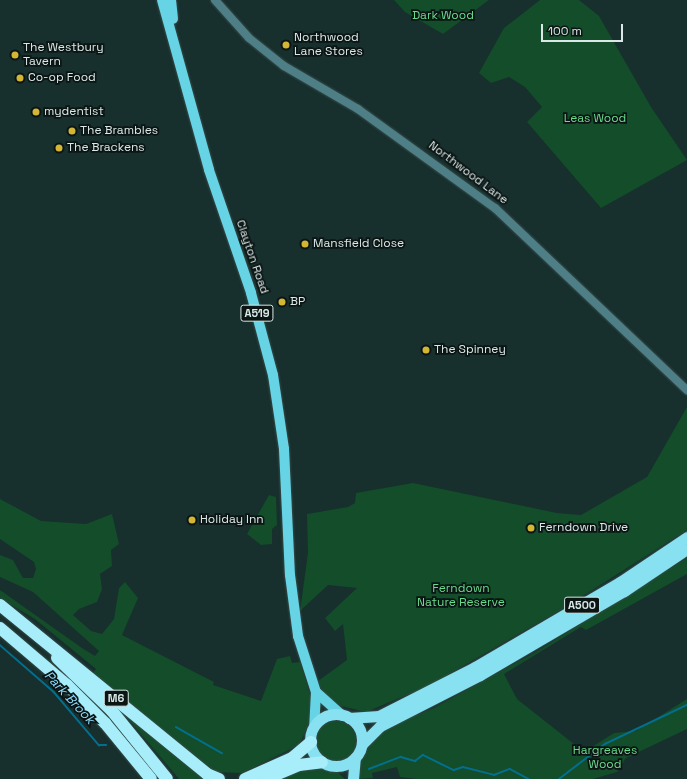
<!DOCTYPE html>
<html>
<head>
<meta charset="utf-8">
<style>
  body { margin:0 }
  #map { position:relative; width:687px; height:779px; overflow:hidden; background:#172f2d; font-family:"Space Grotesk",sans-serif }
  div>[style] { position:absolute }
  .green>* { inset:0; background:#134d29 }
  .round { border-radius:50% }
  .stream>* { height:1.5px; margin:-0.75px; padding:0 0.75px; transform-origin:0.75px; border-radius:0.75px; background:#046e8e }
  .roads { filter:drop-shadow(0 0 1px #364d4b) drop-shadow(0 0 1px #364d4b) }
  .tertiary>* { height:8px; margin:-4px; padding:0 4px; transform-origin:4px; border-radius:4px; background:#4e7f87 }
  .primary>* { height:10px; margin:-5px; padding:0 5px; transform-origin:5px; border-radius:5px; background:#67d4e5 }
  .trunk>* { height:11px; margin:-5.5px; padding:0 5.5px; transform-origin:5.5px; border-radius:5.5px; background:#87e1f0 }
  .trunk>.ring { margin:-5.5px; padding:0; box-sizing:content-box; background:none; border:11px solid #87e1f0; border-radius:50% }
  .motorway>* { height:12px; margin:-6px; padding:0 6px; transform-origin:6px; border-radius:6px; background:#a7eefa }
  .dots>* { width:11px; height:11px; translate:-50% -50%; box-sizing:border-box; border:2px solid #0b1514; border-radius:50% }
  span { translate:-50% -50%; white-space:nowrap; text-align:center; line-height:1.15; -webkit-text-stroke:3.5px #0b1514; paint-order:stroke }
  .shield-label span { padding:1px 3px; background:#0b1514; border:1px solid; border-radius:3px; -webkit-text-stroke-width:0 }
  .shield-label { font-size:11px; color:#dae8e7; font-weight:700 }
  .park-label { font-size:12px; color:#6ada8d }
  .poi-label { font-size:12px; color:#dae8e7 }
  .left { translate:0 -50%; text-align:left }
  .street-label { font-size:12px; color:#dae8e7 }
  .water-label { font-size:13px; color:#8ddbfd; font-style:italic }
  .scale { position:absolute; left:541px; top:24px; width:82px; height:18px; box-sizing:border-box; border:2px solid #dae8e7; border-top:0; padding-left:5px; font-size:12px; line-height:14px; white-space:nowrap; color:#dae8e7; -webkit-text-stroke:3px #0b1514; paint-order:stroke }
</style>
</head>
<body>
<div id="map">
  <div class="green">
    <i style="clip-path:polygon(394px 0,489px 0,443px 34px,405px 12px)"></i>
    <i style="clip-path:polygon(540px 0,579px 0,599px 16px,651px 107px,687px 160px,601px 208px,527px 122px,542px 107px,525px 87px,509px 77px,491px 83px,479px 73px,504px 28px)"></i>
    <i style="clip-path:polygon(687px 407px,687px 530px,564px 608px,426px 687px,366px 712px,341px 706px,325px 697px,318px 681px,347px 660px,343px 624px,335px 631px,325px 618px,357px 588px,328px 585px,300px 611px,308px 553px,307px 514px,348px 507px,355px 503px,356px 493px,413px 483px,557px 513px,581px 515px,647px 477px)"></i>
    <i style="clip-path:polygon(269px 495px,276px 497px,277px 525px,272px 529px,272px 544px,261px 545px,247px 534px)"></i>
    <i style="clip-path:polygon(0 499px,41px 521px,86px 524px,112px 514px,119px 544px,111px 550px,112px 566px,100px 574px,102px 589px,97px 602px,79px 609px,73px 615px,91px 631px,102px 634px,114px 619px,119px 588px,125px 582px,138px 598px,122px 635px,214px 682px,213px 685px,261px 701px,277px 659px,290px 656px,292px 663px,300px 662px,312px 701px,312px 717px,299px 745px,242px 773px,215px 772px,92px 674px,96px 669px,35px 619px,0 598px,0 590px,82px 648px,95px 656px,99px 651px,33px 592px,0 577px,0 555px,13px 560px,23px 578px,33px 578px,36px 569px,34px 562px,0 539px)"></i>
    <i style="clip-path:polygon(687px 558px,687px 574px,586px 630px,581px 627px,504px 674px,517px 699px,584px 752px,614px 733px,636px 731px,687px 699px,687px 729px,626px 758px,617px 772px,593px 779px,417px 779px,400px 777px,397px 767px,372px 773px,373px 778px,356px 779px,360px 758px,385px 728px,434px 708px,536px 652px)"></i>
    <i style="clip-path:polygon(119px 708px,209px 779px,179px 779px)"></i>
    <i class="round" style="left:316px;top:721px;width:40px;height:40px"></i>
    <i style="clip-path:polygon(313px 767px,336px 771px,345px 779px,278px 779px)"></i>
  </div>
  <div class="stream">
    <i style="left:0;top:645px;width:72px;rotate:41deg"></i>
    <i style="left:54px;top:692px;width:70px;rotate:49.7deg"></i>
    <i style="left:99px;top:745px;width:7px"></i>
    <i style="left:176px;top:727px;width:53px;rotate:29.5deg"></i>
    <i style="left:369px;top:769px;width:34px;rotate:-21deg"></i>
    <i style="left:401px;top:757px;width:15px;rotate:16deg"></i>
    <i style="left:415px;top:761px;width:10px;rotate:-37deg"></i>
    <i style="left:423px;top:755px;width:34px;rotate:26deg"></i>
    <i style="left:454px;top:770px;width:9px;rotate:-18deg"></i>
    <i style="left:463px;top:767px;width:32px;rotate:14deg"></i>
    <i style="left:494px;top:775px;width:17px;rotate:-21deg"></i>
    <i style="left:510px;top:769px;width:21px;rotate:28deg"></i>
    <i style="left:559px;top:779px;width:58px;rotate:-37.3deg"></i>
    <i style="left:605px;top:744px;width:91px;rotate:-25.4deg"></i>
  </div>
  <div class="roads">
    <div class="tertiary">
      <i style="left:215px;top:0;width:51px;rotate:48.2deg"></i>
      <i style="left:249px;top:38px;width:45px;rotate:38.7deg"></i>
      <i style="left:284px;top:66px;width:86px;rotate:30.2deg"></i>
      <i style="left:358px;top:109px;width:169px;rotate:35.9deg"></i>
      <i style="left:495px;top:208px;width:265px;rotate:43.5deg"></i>
    </div>
    <div class="primary">
      <i style="left:162px;top:0;width:176px;rotate:74.5deg"></i>
      <i style="left:209px;top:170px;width:130px;rotate:71.1deg"></i>
      <i style="left:251px;top:293px;width:85px;rotate:75deg"></i>
      <i style="left:273px;top:375px;width:75px;rotate:81.5deg"></i>
      <i style="left:284px;top:449px;width:126px;rotate:87.3deg"></i>
      <i style="left:290px;top:575px;width:62px;rotate:82.5deg"></i>
      <i style="left:298px;top:636px;width:59px;rotate:72.2deg"></i>
      <i style="left:316px;top:692px;width:35px;rotate:93deg"></i>
      <i style="left:171px;top:0;width:19px;rotate:84deg"></i>
      <i style="left:316px;top:692px;width:36px;rotate:42deg"></i>
    </div>
    <div class="trunk">
      <i class="ring" style="left:310px;top:714px;width:41px;height:41px"></i>
      <i style="left:349px;top:718px;width:30px;rotate:-4deg"></i>
      <i style="left:379px;top:716px;width:108px;rotate:-27deg"></i>
      <i style="left:475px;top:667px;width:168px;rotate:-30.4deg"></i>
      <i style="left:620px;top:582px;width:81px;rotate:-33.9deg"></i>
      <i style="left:362px;top:744px;width:25px;rotate:-45deg"></i>
      <i style="left:380px;top:726px;width:112px;rotate:-27deg"></i>
      <i style="left:480px;top:675px;width:167px;rotate:-30.3deg"></i>
      <i style="left:624px;top:591px;width:76px;rotate:-33.7deg"></i>
      <i style="left:353px;top:779px;width:21px;rotate:-85deg"></i>
    </div>
    <div class="motorway">
      <i style="left:0;top:605px;width:267px;rotate:39.2deg"></i>
      <i style="left:207px;top:774px;width:13px;rotate:23deg"></i>
      <i style="left:0;top:628px;width:88px;rotate:40.4deg"></i>
      <i style="left:67px;top:685px;width:54px;rotate:45deg"></i>
      <i style="left:105px;top:723px;width:72px;rotate:50.6deg"></i>
      <i style="left:57px;top:658px;width:76px;rotate:43.9deg"></i>
      <i style="left:112px;top:711px;width:87px;rotate:51deg"></i>
      <i style="left:245px;top:779px;width:51px;rotate:-24.1deg"></i>
      <i style="left:292px;top:758px;width:25px;rotate:-40deg"></i>
      <i style="left:266px;top:779px;width:36px;rotate:-23deg"></i>
      <i style="left:299px;top:765px;width:23px;rotate:-7deg"></i>
    </div>
  </div>
  <div class="dots">
    <i style="left:286px;top:45px;background:#d4b635"></i>
    <i style="left:15px;top:55px;background:#d4b635"></i>
    <i style="left:20px;top:78px;background:#d4b635"></i>
    <i style="left:36px;top:112px;background:#d4b635"></i>
    <i style="left:72px;top:131px;background:#d4b635"></i>
    <i style="left:59px;top:148px;background:#d4b635"></i>
    <i style="left:305px;top:244px;background:#d4b635"></i>
    <i style="left:282px;top:302px;background:#d4b635"></i>
    <i style="left:426px;top:350px;background:#d4b635"></i>
    <i style="left:192px;top:520px;background:#d4b635"></i>
    <i style="left:531px;top:528px;background:#d4b635"></i>
  </div>
  <div class="shield-label">
    <span style="left:257px;top:313px">A519</span>
    <span style="left:582px;top:605px">A500</span>
    <span style="left:116px;top:698px">M6</span>
  </div>
  <div class="park-label">
    <span style="left:443px;top:16px">Dark Wood</span>
    <span style="left:595px;top:119px">Leas Wood</span>
    <span style="left:461px;top:596px">Ferndown<br>Nature Reserve</span>
    <span style="left:605px;top:758px">Hargreaves<br>Wood</span>
  </div>
  <div class="poi-label">
    <span class="left" style="left:294px;top:45px">Northwood<br>Lane Stores</span>
    <span class="left" style="left:23px;top:55px">The Westbury<br>Tavern</span>
    <span class="left" style="left:28px;top:78px">Co-op Food</span>
    <span class="left" style="left:44px;top:112px">mydentist</span>
    <span class="left" style="left:80px;top:131px">The Brambles</span>
    <span class="left" style="left:67px;top:148px">The Brackens</span>
    <span class="left" style="left:313px;top:244px">Mansfield Close</span>
    <span class="left" style="left:290px;top:302px">BP</span>
    <span class="left" style="left:434px;top:350px">The Spinney</span>
    <span class="left" style="left:200px;top:520px">Holiday Inn</span>
    <span class="left" style="left:539px;top:528px">Ferndown Drive</span>
  </div>
  <div class="street-label">
    <span style="left:468px;top:173px;rotate:37deg">Northwood Lane</span>
    <span style="left:252px;top:257px;rotate:71deg">Clayton Road</span>
  </div>
  <div class="water-label">
    <span style="left:69px;top:698px;rotate:47deg">Park Brook</span>
  </div>
  <div class="scale">100 m</div>
</div>
</body>
</html>
